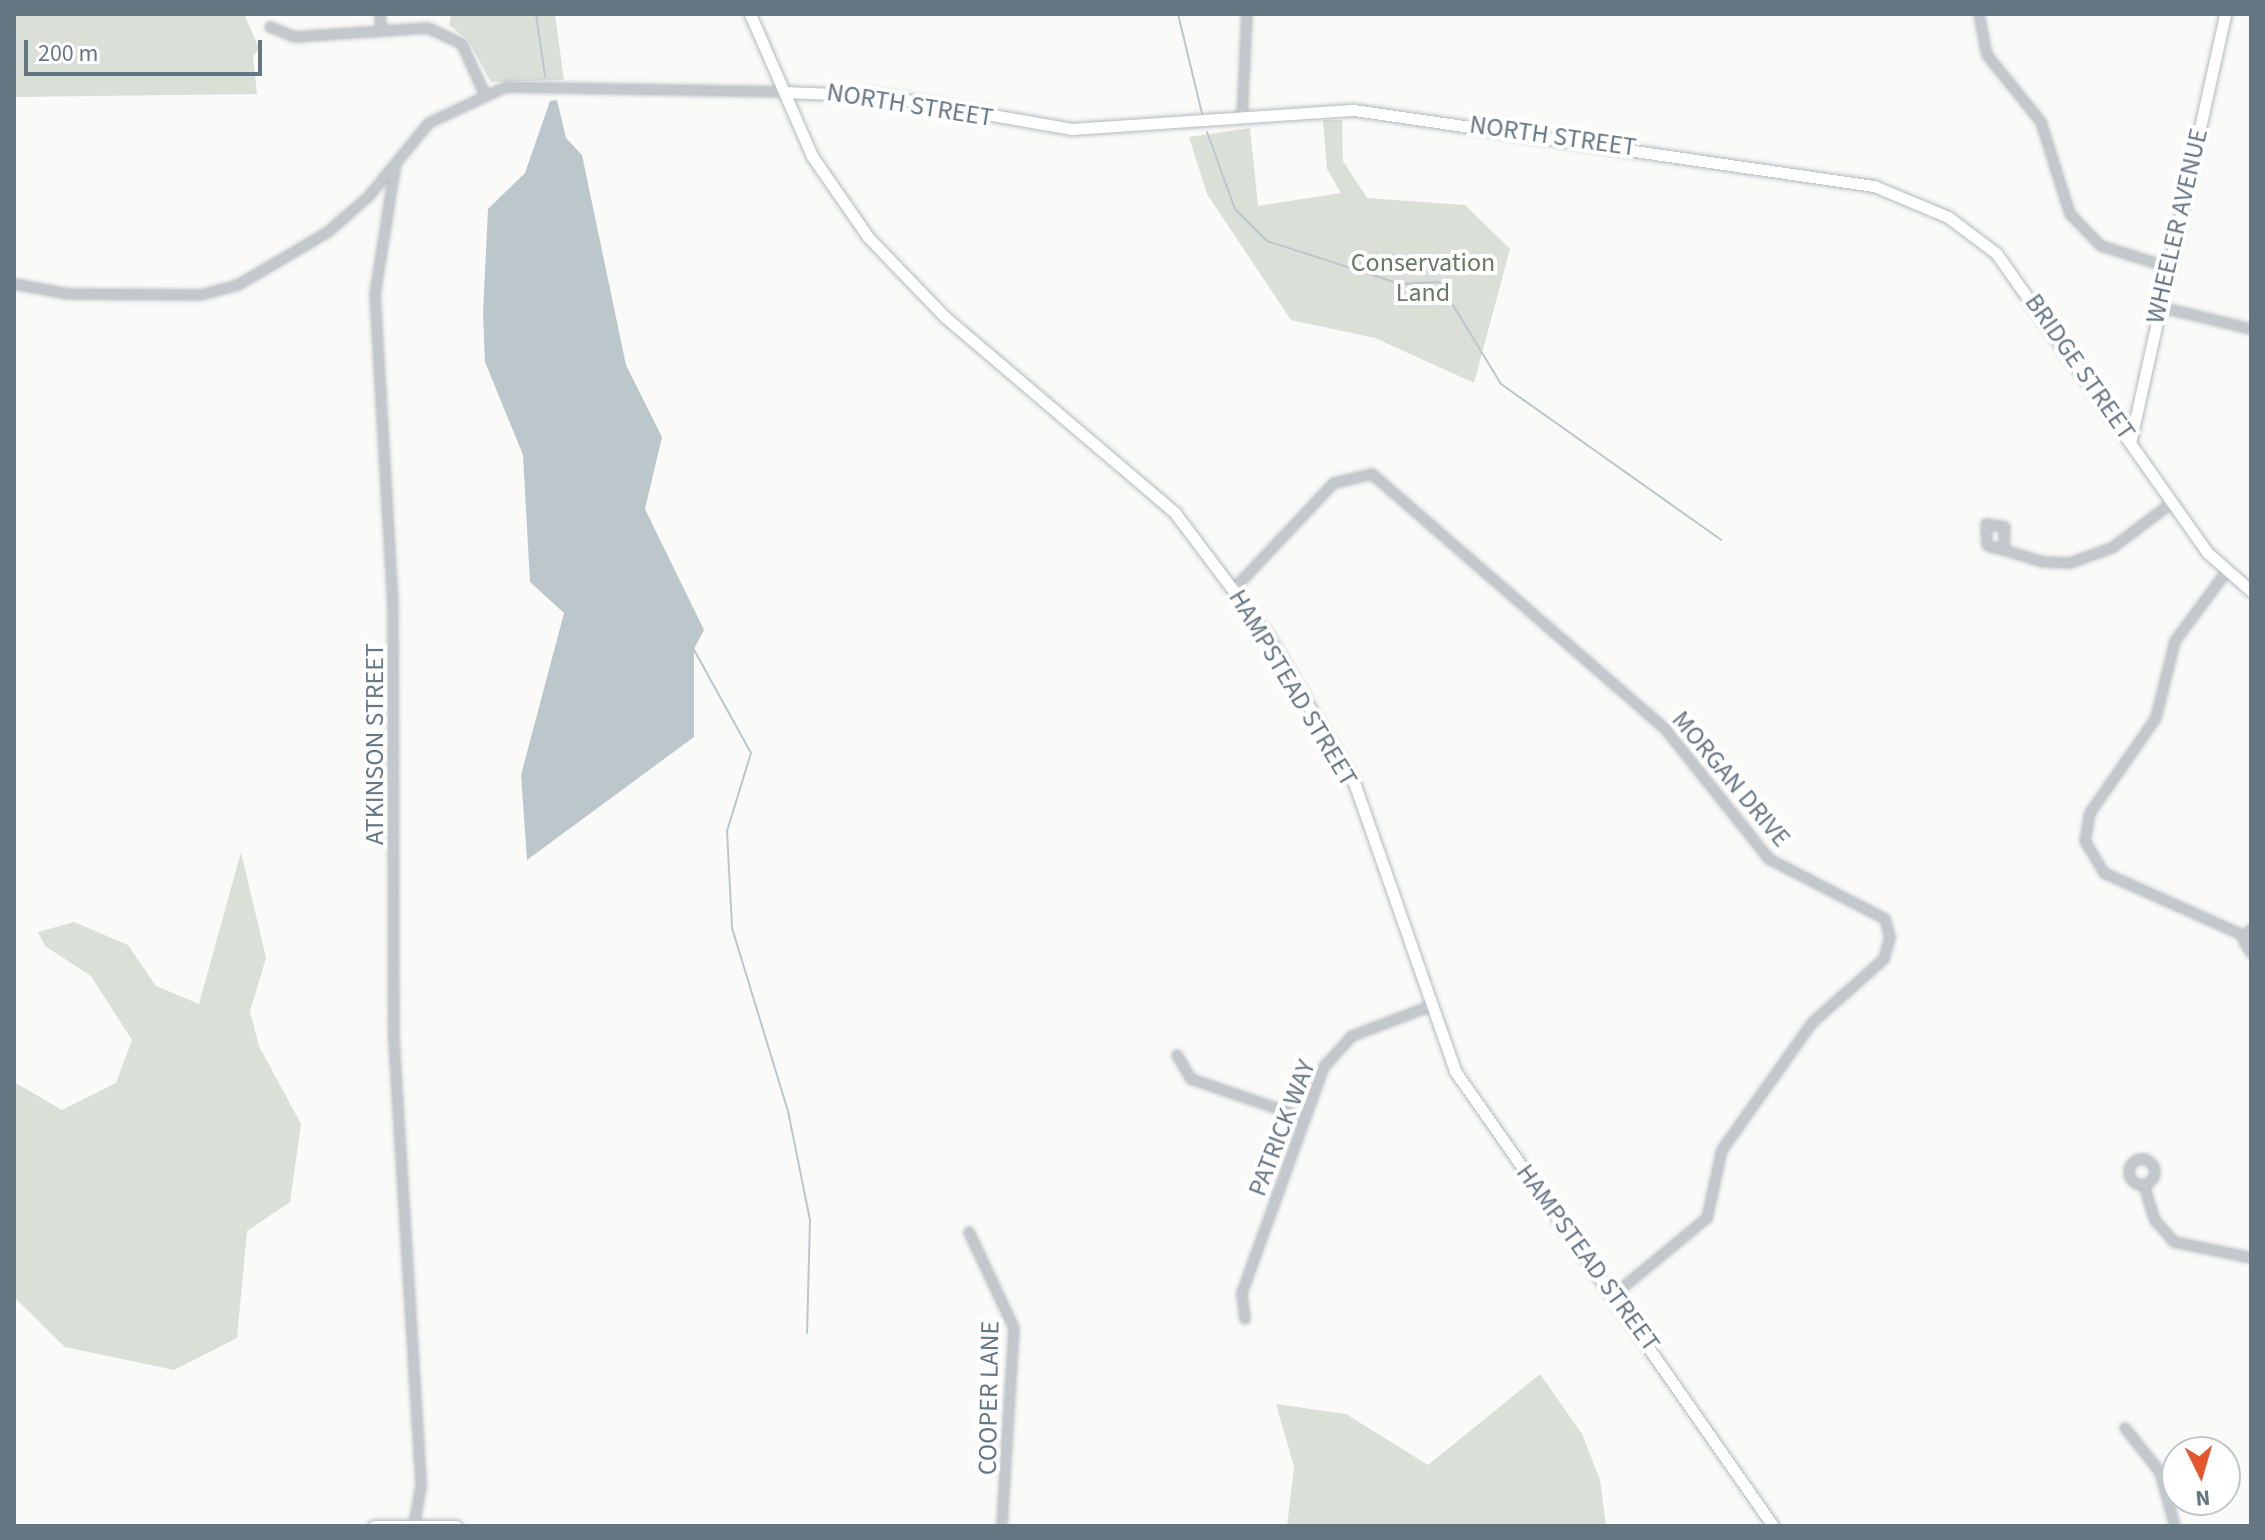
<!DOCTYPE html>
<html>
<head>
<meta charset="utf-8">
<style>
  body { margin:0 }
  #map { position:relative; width:2265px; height:1540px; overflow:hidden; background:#fafaf8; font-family:"Source Sans 3",sans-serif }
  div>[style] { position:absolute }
  .green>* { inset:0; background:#dadfd7 }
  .water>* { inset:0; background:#bbc7cb }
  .stream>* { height:2px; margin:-1px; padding:0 1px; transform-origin:1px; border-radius:1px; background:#bbc7cb }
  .roads { filter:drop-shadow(0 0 2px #b3babf) drop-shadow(0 0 2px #b3babf) }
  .street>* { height:8px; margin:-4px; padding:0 4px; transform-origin:4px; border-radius:4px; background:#c3c8cc }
  .street>.ring { margin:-4px; padding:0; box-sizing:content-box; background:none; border:8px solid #c3c8cc; border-radius:50% }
  .secondary>* { height:11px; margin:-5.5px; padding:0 5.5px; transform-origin:5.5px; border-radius:5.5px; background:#fff }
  span { translate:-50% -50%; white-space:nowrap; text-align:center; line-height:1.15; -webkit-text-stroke:8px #fff; paint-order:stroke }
  .street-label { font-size:26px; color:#657683 }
  .park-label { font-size:26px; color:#687a64 }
  .frame { position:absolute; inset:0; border:16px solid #657683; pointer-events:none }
  .north { position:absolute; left:2161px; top:1436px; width:80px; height:80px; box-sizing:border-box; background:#fff; border:2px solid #c1c8cd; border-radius:50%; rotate:175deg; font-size:22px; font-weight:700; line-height:32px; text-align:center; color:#657683 }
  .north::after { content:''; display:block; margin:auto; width:28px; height:36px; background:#e4572e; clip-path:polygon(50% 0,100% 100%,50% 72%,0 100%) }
  .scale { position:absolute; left:24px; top:40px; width:238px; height:36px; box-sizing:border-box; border:4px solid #657683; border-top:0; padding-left:10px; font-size:24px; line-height:28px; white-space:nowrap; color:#657683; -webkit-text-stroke:6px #fff; paint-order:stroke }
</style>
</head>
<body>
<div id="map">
  <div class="green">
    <i style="clip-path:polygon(14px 14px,244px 14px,259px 48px,253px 57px,257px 94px,14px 97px)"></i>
    <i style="clip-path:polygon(451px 14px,555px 14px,564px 80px,491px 82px,468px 40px,449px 25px)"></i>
    <i style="clip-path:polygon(1323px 120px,1342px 120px,1343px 161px,1367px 198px,1465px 205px,1510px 249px,1474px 383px,1375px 338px,1291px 320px,1207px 194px,1189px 137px,1250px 128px,1258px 206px,1341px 193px,1327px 169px)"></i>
    <i style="clip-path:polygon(241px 852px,266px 958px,250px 1011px,259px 1046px,301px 1124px,290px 1202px,247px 1231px,237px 1338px,174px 1370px,65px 1347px,14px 1297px,14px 1082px,62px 1110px,116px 1083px,132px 1040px,91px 976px,45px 946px,38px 932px,74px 922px,128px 945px,156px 986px,199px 1004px)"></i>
    <i style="clip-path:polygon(1540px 1374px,1582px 1434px,1600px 1480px,1606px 1526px,1287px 1526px,1294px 1467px,1276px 1404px,1346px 1414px,1428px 1465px)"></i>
  </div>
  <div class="water">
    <i style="clip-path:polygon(557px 100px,566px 138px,582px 155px,626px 365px,662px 437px,645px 509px,704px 630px,694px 649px,694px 737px,527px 860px,521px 775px,564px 613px,530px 582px,523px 455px,485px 362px,483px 314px,488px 209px,525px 173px,550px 101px)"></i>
  </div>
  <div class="stream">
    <i style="left:536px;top:14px;width:63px;rotate:81.7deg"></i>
    <i style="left:1178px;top:14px;width:102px;rotate:76.4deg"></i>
    <i style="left:1207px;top:132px;width:82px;rotate:70deg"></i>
    <i style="left:1235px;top:209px;width:45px;rotate:45deg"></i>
    <i style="left:1267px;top:241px;width:140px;rotate:17.9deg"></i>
    <i style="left:1400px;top:284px;width:39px;rotate:-3deg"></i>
    <i style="left:1439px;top:282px;width:119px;rotate:58.7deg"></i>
    <i style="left:1501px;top:384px;width:270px;rotate:35.3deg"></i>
    <i style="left:693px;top:648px;width:120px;rotate:61.1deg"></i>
    <i style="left:751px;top:753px;width:82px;rotate:107.1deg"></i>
    <i style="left:727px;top:831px;width:97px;rotate:87deg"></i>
    <i style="left:732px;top:928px;width:191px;rotate:73deg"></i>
    <i style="left:788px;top:1111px;width:111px;rotate:78.6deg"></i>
    <i style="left:810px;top:1220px;width:113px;rotate:91.5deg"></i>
  </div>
  <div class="roads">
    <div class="street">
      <i style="left:380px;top:14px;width:16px;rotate:86deg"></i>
      <i style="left:1979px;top:14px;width:42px;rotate:79deg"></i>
      <i style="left:1987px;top:55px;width:86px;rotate:51.1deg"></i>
      <i style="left:2041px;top:122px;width:96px;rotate:72.5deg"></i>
      <i style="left:2070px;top:214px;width:45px;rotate:45.9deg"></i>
      <i style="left:2101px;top:246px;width:70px;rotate:17.4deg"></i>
      <i style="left:270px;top:27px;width:27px;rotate:22deg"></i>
      <i style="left:295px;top:37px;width:133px;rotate:-3.9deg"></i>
      <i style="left:428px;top:28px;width:38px;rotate:25deg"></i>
      <i style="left:462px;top:44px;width:54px;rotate:65.8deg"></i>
      <i style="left:1242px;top:119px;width:105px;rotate:-87.3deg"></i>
      <i style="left:395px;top:168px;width:128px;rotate:99deg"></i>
      <i style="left:375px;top:294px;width:311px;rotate:86.7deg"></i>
      <i style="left:393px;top:604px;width:437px;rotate:89.9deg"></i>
      <i style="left:394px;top:1041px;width:446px;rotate:86.5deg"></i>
      <i style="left:421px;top:1486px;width:41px;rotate:99.9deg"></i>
      <i style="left:14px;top:284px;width:55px;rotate:10.5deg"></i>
      <i style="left:68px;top:294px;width:133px;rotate:0.4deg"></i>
      <i style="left:201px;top:295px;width:38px;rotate:-15deg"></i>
      <i style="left:238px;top:285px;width:104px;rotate:-30.5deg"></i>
      <i style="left:328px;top:232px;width:55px;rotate:-41.3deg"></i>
      <i style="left:369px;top:196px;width:94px;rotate:-50.6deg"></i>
      <i style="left:429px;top:123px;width:85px;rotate:-25.1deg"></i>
      <i style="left:506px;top:87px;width:278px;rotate:1deg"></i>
      <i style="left:2160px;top:307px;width:94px;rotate:13.6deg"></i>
      <i style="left:2004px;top:550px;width:23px;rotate:-88deg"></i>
      <i style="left:2005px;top:527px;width:19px;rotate:-171deg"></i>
      <i style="left:1986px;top:524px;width:21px;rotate:87deg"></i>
      <i style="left:1987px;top:545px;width:4px;rotate:27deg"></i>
      <i style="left:1991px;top:547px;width:13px;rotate:13deg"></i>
      <i style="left:2004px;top:550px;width:41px;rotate:17.1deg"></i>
      <i style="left:2043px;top:562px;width:27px;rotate:2deg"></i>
      <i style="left:2070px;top:563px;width:45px;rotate:-19.7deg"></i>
      <i style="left:2112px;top:548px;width:76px;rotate:-37deg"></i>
      <i style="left:2227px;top:571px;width:87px;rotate:126.6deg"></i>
      <i style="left:2175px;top:641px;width:79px;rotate:103.9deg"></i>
      <i style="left:2156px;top:718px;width:116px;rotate:124.8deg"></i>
      <i style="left:2090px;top:813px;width:28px;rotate:100deg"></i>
      <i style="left:2085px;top:841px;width:37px;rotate:59deg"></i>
      <i style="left:2104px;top:873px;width:154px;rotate:24.1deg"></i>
      <i style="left:1234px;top:589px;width:146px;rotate:-46.7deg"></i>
      <i style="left:1334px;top:483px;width:39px;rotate:-13deg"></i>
      <i style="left:1372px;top:474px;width:390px;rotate:41deg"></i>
      <i style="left:1666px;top:730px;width:165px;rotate:51.4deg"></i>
      <i style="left:1769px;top:859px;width:131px;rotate:27.3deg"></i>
      <i style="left:1885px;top:919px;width:19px;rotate:74deg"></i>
      <i style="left:1890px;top:937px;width:23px;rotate:105deg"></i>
      <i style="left:1884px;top:959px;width:96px;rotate:138.4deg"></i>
      <i style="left:1812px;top:1023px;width:156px;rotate:125.3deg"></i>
      <i style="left:1722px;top:1150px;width:70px;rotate:102.4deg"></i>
      <i style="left:1707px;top:1218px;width:121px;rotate:140.4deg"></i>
      <i style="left:2251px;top:929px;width:14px;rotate:120deg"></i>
      <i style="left:2244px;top:941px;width:14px;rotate:60deg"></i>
      <i style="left:1177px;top:1055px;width:28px;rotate:60deg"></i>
      <i style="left:1191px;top:1079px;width:120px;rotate:18.9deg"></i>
      <i class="ring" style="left:2129px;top:1159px;width:18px;height:18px"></i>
      <i style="left:2144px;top:1185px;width:37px;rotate:73deg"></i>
      <i style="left:2155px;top:1220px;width:29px;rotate:49deg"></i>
      <i style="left:2174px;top:1242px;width:79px;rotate:11.7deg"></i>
      <i style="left:969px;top:1232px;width:106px;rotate:64.9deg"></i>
      <i style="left:1014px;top:1328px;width:198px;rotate:93.5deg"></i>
      <i style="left:1245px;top:1319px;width:26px;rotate:-97deg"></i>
      <i style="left:1242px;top:1293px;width:240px;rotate:-70.1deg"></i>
      <i style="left:1324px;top:1067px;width:42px;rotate:-47.9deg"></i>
      <i style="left:1352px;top:1036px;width:81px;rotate:-20.9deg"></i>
      <i style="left:2125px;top:1428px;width:56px;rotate:51.5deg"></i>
      <i style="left:2160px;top:1472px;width:56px;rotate:74.5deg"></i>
    </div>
    <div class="secondary">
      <i style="left:750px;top:14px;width:155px;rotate:66.4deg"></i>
      <i style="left:812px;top:156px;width:98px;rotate:55.3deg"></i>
      <i style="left:868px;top:237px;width:111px;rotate:46.1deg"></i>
      <i style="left:945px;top:317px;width:302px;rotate:40.4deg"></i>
      <i style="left:1175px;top:513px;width:153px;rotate:53deg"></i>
      <i style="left:1267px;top:635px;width:174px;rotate:59.6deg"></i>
      <i style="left:1355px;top:785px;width:303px;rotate:70.7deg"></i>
      <i style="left:1455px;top:1071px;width:555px;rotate:55.05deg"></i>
      <i style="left:784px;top:92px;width:99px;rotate:2.3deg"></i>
      <i style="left:883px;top:96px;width:192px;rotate:9.9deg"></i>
      <i style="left:1072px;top:129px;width:283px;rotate:-3.9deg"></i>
      <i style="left:1354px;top:110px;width:526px;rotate:8.32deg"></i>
      <i style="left:1874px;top:186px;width:80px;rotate:22.7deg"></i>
      <i style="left:1948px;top:217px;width:60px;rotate:36.9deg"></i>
      <i style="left:1996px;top:253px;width:367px;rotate:54.8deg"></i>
      <i style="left:2208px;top:553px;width:57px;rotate:41.5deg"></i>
      <i style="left:2131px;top:439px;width:435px;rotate:-77.5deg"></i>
      <i style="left:374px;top:1526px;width:82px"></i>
    </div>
  </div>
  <div class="street-label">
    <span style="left:910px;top:105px;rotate:9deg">NORTH STREET</span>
    <span style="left:1553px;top:136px;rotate:8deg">NORTH STREET</span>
    <span style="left:2177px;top:226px;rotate:-77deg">WHEELER AVENUE</span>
    <span style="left:2080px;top:367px;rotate:55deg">BRIDGE STREET</span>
    <span style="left:1293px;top:688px;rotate:59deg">HAMPSTEAD STREET</span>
    <span style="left:375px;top:744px;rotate:-90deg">ATKINSON STREET</span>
    <span style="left:1731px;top:779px;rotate:50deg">MORGAN DRIVE</span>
    <span style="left:1282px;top:1128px;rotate:-69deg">PATRICK WAY</span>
    <span style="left:1588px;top:1258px;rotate:54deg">HAMPSTEAD STREET</span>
    <span style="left:989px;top:1398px;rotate:-89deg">COOPER LANE</span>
  </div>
  <div class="park-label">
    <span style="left:1423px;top:278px">Conservation<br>Land</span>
  </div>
  <div class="frame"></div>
  <div class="north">N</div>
  <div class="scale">200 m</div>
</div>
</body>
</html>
